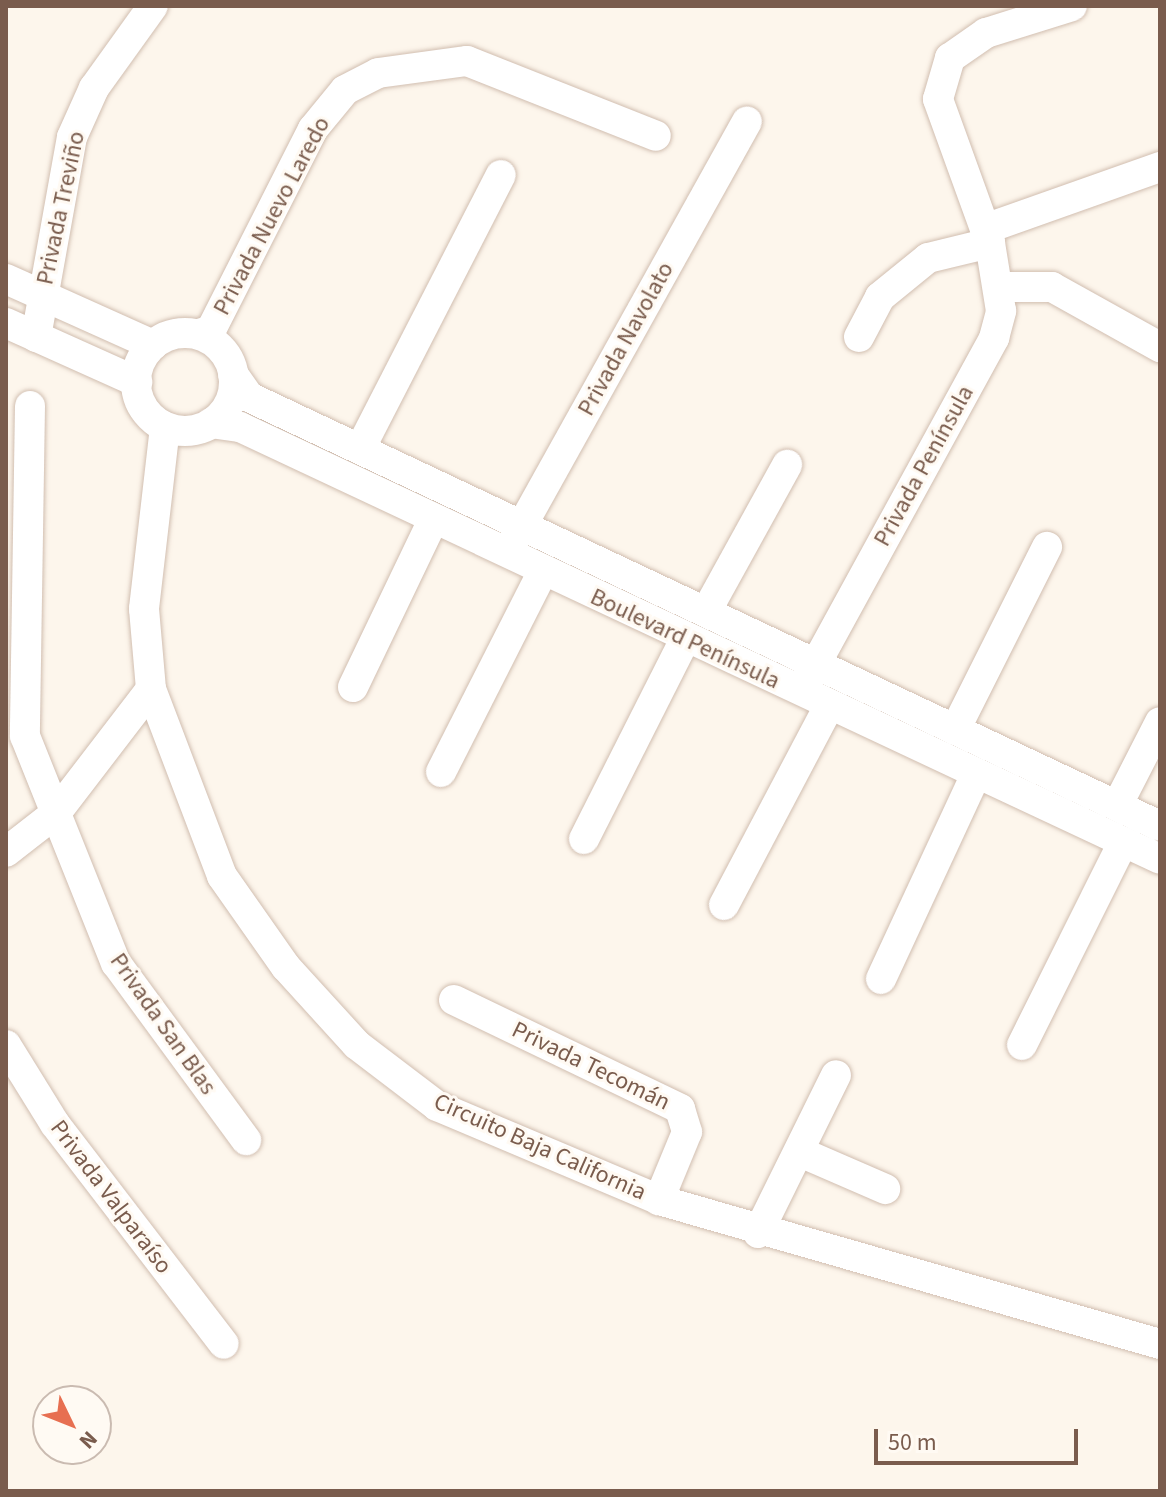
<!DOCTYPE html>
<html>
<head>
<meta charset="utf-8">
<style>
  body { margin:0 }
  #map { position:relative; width:1166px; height:1497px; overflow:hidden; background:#fdf6ec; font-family:"Source Sans 3",sans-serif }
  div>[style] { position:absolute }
  .roads { filter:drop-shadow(0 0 2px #d1beb0) drop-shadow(0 0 2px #d1beb0) }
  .minor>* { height:30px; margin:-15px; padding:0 15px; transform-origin:15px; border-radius:15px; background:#fff }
  .minor>.ring { margin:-15px; padding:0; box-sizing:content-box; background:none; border:30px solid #fff; border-radius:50% }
  span { translate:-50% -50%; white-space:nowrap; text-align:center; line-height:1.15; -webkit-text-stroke:6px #fffaf3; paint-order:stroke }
  .street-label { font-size:24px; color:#7a5c4d }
  .frame { position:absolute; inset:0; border:8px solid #7a5c4d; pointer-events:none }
  .north { position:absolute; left:32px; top:1385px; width:80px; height:80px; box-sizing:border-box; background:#fffaf3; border:2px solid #cabbb1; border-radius:50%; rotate:133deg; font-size:22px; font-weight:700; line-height:32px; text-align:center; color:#7a5c4d }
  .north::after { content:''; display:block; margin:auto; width:28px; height:36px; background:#e76f51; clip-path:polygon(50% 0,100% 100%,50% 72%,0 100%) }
  .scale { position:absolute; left:874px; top:1429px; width:204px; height:36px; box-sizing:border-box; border:4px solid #7a5c4d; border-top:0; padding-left:10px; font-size:24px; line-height:28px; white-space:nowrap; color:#7a5c4d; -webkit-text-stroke:6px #fffaf3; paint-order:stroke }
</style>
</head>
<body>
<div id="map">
  <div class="roads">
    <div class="minor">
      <i style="left:985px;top:229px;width:186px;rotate:-19.5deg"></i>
      <i style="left:6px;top:279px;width:161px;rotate:24.2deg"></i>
      <i style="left:999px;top:287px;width:53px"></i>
      <i style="left:1052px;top:287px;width:124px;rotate:29.1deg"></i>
      <i style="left:6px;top:323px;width:144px;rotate:24.2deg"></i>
      <i class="ring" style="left:136px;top:333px;width:68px;height:68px"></i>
      <i style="left:199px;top:334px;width:13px;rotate:-18deg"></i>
      <i style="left:211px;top:330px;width:225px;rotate:-63.1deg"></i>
      <i style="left:313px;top:129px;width:50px;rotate:-50.6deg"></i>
      <i style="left:345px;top:90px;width:37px;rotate:-27deg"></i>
      <i style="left:378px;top:73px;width:90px;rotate:-7.7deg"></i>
      <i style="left:467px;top:61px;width:203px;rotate:21.6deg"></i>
      <i style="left:36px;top:337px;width:203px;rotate:-79.8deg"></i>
      <i style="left:72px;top:137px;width:54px;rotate:-65.8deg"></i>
      <i style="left:94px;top:88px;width:101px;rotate:-54.3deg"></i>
      <i style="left:859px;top:337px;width:45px;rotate:-62.3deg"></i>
      <i style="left:880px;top:297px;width:62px;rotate:-39.1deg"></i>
      <i style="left:928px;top:258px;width:64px;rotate:-13.6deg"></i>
      <i style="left:233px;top:374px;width:28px;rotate:55deg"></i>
      <i style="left:249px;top:397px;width:1007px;rotate:25.22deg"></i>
      <i style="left:30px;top:406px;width:330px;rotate:90.9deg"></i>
      <i style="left:25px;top:736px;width:245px;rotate:68.2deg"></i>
      <i style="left:116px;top:963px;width:220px;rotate:53.7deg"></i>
      <i style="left:211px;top:423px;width:29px;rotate:8deg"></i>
      <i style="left:240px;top:427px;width:1016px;rotate:25.15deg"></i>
      <i style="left:165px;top:427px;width:183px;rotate:96.6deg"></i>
      <i style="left:144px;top:609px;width:80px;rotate:85deg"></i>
      <i style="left:151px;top:689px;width:200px;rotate:69.2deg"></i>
      <i style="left:222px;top:876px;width:111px;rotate:54.9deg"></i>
      <i style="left:286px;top:967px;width:105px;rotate:47.7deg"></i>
      <i style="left:357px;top:1045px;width:101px;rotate:37.3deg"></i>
      <i style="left:437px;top:1106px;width:241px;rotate:22.9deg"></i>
      <i style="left:659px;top:1200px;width:521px;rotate:16.04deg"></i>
      <i style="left:360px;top:449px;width:308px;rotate:-62.8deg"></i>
      <i style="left:514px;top:540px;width:479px;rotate:-60.9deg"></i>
      <i style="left:707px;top:610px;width:166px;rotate:-61.1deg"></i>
      <i style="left:807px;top:680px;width:390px;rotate:-61.3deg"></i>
      <i style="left:994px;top:338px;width:28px;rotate:-75deg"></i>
      <i style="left:1001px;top:311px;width:69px;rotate:-99.2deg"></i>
      <i style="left:990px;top:243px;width:153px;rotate:-109.9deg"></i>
      <i style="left:938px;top:99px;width:43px;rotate:-73.7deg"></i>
      <i style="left:950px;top:58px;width:44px;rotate:-34.8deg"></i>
      <i style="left:986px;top:33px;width:90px;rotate:-17.4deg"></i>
      <i style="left:353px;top:687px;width:183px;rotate:-64.4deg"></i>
      <i style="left:955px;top:730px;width:205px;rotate:-63.3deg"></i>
      <i style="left:441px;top:772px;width:223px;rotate:-63.1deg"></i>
      <i style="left:1117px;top:806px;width:94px;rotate:-62.9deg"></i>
      <i style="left:584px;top:839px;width:224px;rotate:-63.2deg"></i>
      <i style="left:6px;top:852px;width:63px;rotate:-38deg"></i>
      <i style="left:56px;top:813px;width:156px;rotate:-52.5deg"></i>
      <i style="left:724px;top:905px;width:225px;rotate:-62.2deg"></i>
      <i style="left:881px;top:979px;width:226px;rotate:-65.1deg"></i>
      <i style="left:454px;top:1000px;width:251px;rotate:25.7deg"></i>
      <i style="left:680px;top:1109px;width:24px;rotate:73deg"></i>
      <i style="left:687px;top:1132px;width:74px;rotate:112.4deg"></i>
      <i style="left:6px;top:1045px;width:93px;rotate:58.2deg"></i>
      <i style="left:55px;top:1124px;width:277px;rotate:52.5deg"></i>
      <i style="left:1022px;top:1045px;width:227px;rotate:-63.5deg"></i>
      <i style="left:800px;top:1152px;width:93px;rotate:23.5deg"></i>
      <i style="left:758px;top:1233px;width:176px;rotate:-63.7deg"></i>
    </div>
  </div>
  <div class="street-label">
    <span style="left:61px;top:208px;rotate:-78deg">Privada Treviño</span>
    <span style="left:272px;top:216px;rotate:-62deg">Privada Nuevo Laredo</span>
    <span style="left:626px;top:339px;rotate:-61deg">Privada Navolato</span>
    <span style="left:924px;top:466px;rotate:-61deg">Privada Península</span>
    <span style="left:685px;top:639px;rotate:25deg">Boulevard Península</span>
    <span style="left:163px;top:1024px;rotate:55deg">Privada San Blas</span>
    <span style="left:591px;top:1066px;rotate:26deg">Privada Tecomán</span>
    <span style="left:540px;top:1147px;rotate:24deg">Circuito Baja California</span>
    <span style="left:111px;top:1197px;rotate:53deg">Privada Valparaíso</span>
  </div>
  <div class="frame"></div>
  <div class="north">N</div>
  <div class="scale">50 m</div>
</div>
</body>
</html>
